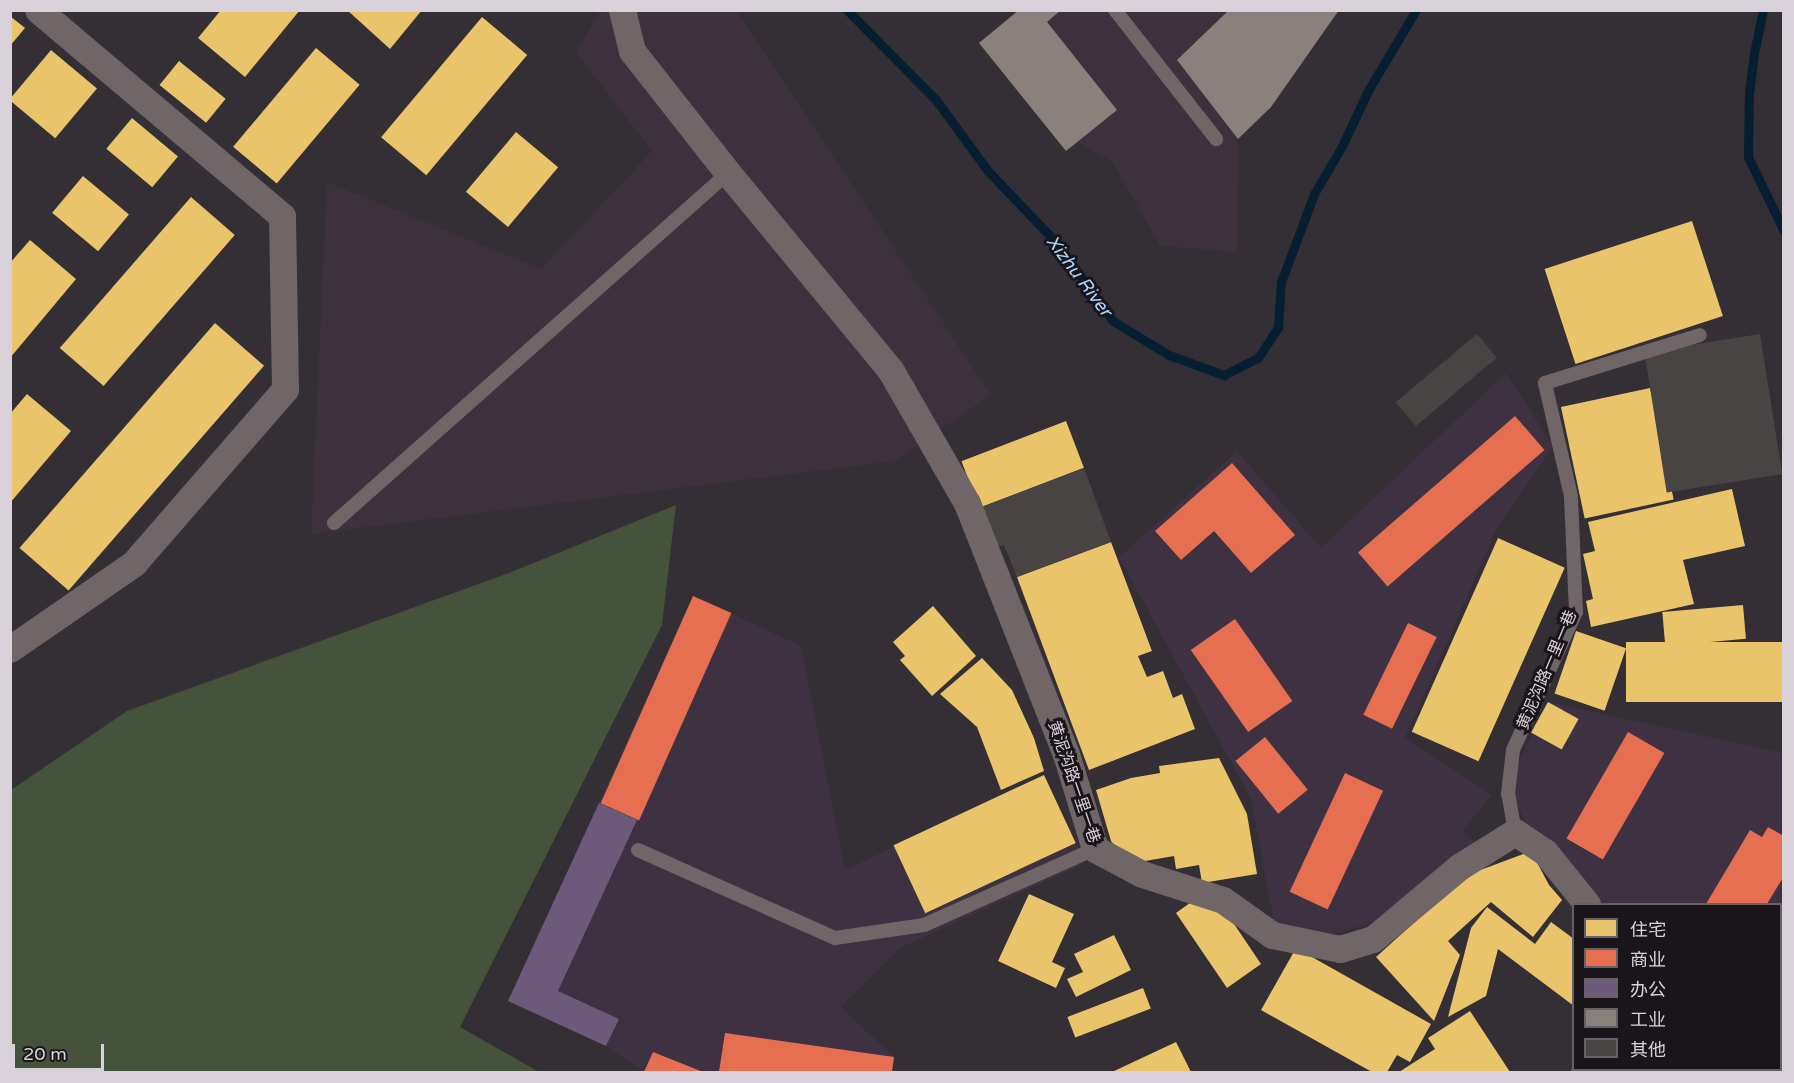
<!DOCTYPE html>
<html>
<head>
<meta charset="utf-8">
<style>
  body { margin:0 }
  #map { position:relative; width:1794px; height:1083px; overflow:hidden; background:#342e35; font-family:"Varela Round","Noto Sans SC",sans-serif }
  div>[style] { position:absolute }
  .built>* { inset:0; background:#3e3141 }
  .industrial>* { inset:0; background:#3e313e }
  .green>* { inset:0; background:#445339 }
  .homes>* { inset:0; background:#e9c46a; transform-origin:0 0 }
  .shops>* { inset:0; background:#e76f51; transform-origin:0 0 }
  .offices>* { inset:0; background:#6d597a }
  .industry>* { inset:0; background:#8a817c }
  .stream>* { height:9px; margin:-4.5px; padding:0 4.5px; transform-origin:4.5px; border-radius:4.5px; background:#051f31 }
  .building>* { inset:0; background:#494444; transform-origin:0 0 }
  .service>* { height:14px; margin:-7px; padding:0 7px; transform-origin:7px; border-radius:7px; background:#706567 }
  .minor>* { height:27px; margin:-13.5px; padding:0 13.5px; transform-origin:13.5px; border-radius:13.5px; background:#706567 }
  span { translate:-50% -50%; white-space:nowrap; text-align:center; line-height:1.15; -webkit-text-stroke:6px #1a151b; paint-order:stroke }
  .street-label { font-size:16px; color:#d9d2da }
  .water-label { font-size:18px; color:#a9d7fc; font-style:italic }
  .frame { position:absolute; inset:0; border:12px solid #d9d2da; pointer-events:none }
  .legend { position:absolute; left:1572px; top:903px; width:210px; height:168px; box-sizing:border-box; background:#1a151b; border:2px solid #666167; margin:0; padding:8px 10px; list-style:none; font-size:18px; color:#d9d2da }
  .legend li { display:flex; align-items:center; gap:12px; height:30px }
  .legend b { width:30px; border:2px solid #666167 }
  .scale { position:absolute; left:12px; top:1044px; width:92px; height:27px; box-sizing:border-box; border:3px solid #d9d2da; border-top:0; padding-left:8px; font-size:18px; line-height:21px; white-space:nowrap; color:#d9d2da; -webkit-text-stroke:4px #1a151b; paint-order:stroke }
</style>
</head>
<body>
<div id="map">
  <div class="built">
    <i style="clip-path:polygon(1506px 373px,1553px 446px,1496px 530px,1405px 738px,1492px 795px,1462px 831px,1477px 845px,1371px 923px,1320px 938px,1275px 928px,1251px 799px,1119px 557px,1237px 451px,1321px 548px)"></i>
    <i style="clip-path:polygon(693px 596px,801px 646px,845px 870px,1044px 775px,1086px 863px,900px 948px,841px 1007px,894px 1057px,892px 1072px,644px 1072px,606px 1046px,508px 1001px)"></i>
    <i style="clip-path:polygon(1548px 702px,1783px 753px,1783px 1002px,1780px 1002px,1780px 904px,1597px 904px,1564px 854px,1528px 831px,1515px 796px,1517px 766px)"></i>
    <i style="clip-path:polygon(1781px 1022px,1783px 1022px,1783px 1072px,1611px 1072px,1614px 1070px,1780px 1070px)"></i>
  </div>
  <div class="industrial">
    <i style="clip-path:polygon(600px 11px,737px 11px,991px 395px,894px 461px,311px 534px,327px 182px,541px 269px,652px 151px,576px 52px)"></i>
    <i style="clip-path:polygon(1018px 11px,1339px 11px,1271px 107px,1238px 139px,1237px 252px,1160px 246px,1112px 161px,1077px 142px,1066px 151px,979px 43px)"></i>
  </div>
  <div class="green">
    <i style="clip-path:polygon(676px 505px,662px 625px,460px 1027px,539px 1072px,11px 1072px,11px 790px,127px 711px,509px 573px)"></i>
  </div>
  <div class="homes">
    <i style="clip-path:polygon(221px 10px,300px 10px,245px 77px,198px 38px)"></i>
    <i style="clip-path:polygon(347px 10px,422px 10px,390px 49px)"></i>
    <i style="clip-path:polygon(10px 16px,25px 28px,10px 46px)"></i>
    <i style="left:482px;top:17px;width:59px;height:157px;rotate:40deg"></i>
    <i style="left:316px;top:48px;width:57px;height:129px;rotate:40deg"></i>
    <i style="left:51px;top:50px;width:60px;height:65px;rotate:40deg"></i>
    <i style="left:179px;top:61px;width:60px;height:31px;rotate:39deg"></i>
    <i style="left:132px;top:118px;width:60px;height:40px;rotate:40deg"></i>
    <i style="left:516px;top:132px;width:55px;height:78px;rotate:40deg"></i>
    <i style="left:83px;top:176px;width:60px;height:48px;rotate:40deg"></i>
    <i style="left:191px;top:197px;width:58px;height:200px;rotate:41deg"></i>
    <i style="left:1692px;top:221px;width:100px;height:155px;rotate:72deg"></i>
    <i style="clip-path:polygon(30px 240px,76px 279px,10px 358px,10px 263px)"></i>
    <i style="left:215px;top:323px;width:65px;height:298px;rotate:41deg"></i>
    <i style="left:1650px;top:388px;width:114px;height:91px;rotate:78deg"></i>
    <i style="clip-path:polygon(27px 394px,71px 431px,10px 503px,10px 414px)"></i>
    <i style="left:1066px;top:421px;width:50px;height:112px;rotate:69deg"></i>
    <i style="clip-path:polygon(1732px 489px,1745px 546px,1683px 560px,1694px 604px,1591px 627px,1586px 601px,1593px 599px,1583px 554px,1595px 551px,1588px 522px)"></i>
    <i style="left:1498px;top:538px;width:73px;height:212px;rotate:24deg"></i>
    <i style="clip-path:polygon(1111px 542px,1152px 651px,1138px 656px,1147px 677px,1163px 671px,1173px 698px,1182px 694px,1195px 729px,1089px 770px,1017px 577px)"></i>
    <i style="left:1743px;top:605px;width:34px;height:81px;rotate:85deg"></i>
    <i style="clip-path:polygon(933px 606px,976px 656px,932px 696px,900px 660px,905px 656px,893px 642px)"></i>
    <i style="left:1576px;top:631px;width:53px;height:66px;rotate:19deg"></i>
    <i style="left:1784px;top:642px;width:60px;height:158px;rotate:90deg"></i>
    <i style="clip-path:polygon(982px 658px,1012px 690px,1034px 738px,1044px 771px,1001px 790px,977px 727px,940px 694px)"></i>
    <i style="left:1548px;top:702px;width:35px;height:35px;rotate:29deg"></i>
    <i style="clip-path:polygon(1219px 758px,1247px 814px,1257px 874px,1202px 883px,1199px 865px,1176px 869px,1174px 856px,1145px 861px,1126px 859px,1111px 841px,1096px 790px,1131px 778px,1160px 773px,1159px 766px)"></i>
    <i style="left:1044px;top:775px;width:75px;height:166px;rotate:65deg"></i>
    <i style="clip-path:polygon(1531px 851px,1549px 885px,1562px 900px,1533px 937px,1491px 902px,1448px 941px,1460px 955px,1434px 1021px,1376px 957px,1467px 875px)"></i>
    <i style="clip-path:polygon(1029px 894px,1074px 914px,1052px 962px,1065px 968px,1056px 988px,998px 961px)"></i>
    <i style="clip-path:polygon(1194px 900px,1226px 912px,1261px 964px,1227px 988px,1176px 913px)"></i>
    <i style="clip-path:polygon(1487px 907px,1535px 944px,1551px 922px,1574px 939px,1574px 1006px,1498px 949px,1486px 996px,1448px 1017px,1471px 928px)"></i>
    <i style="clip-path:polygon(1114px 935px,1131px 970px,1076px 997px,1067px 979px,1083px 972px,1074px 954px)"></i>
    <i style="clip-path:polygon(1296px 948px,1431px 1024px,1410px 1062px,1397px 1055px,1387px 1072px,1372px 1072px,1261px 1010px)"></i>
    <i style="left:1143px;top:988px;width:22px;height:81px;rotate:69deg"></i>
    <i style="clip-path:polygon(1470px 1011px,1510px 1072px,1399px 1072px,1435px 1049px,1428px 1038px)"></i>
    <i style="clip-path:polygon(1176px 1042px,1191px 1072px,1112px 1072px)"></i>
    <i style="clip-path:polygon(1708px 1070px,1734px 1070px,1740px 1072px,1707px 1072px)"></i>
  </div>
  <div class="shops">
    <i style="left:1515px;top:416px;width:45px;height:208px;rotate:49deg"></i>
    <i style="clip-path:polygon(1232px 463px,1295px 535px,1251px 573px,1214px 531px,1181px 560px,1155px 531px)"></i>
    <i style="left:693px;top:596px;width:42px;height:227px;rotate:24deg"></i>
    <i style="left:1235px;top:619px;width:100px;height:54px;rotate:55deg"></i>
    <i style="left:1408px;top:623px;width:32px;height:102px;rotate:26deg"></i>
    <i style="left:1628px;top:732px;width:42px;height:123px;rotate:30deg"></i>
    <i style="left:1265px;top:737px;width:68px;height:38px;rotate:51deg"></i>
    <i style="left:1345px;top:773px;width:42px;height:131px;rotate:25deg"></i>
    <i style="clip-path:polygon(1768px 827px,1784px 836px,1784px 876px,1767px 904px,1706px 904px,1750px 830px,1762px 837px)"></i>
    <i style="clip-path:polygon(725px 1033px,894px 1057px,892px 1072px,719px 1072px)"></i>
    <i style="clip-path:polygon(653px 1052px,703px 1072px,644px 1072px)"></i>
    <i style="left:1644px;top:1070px;width:38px;height:2px"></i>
  </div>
  <div class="offices">
    <i style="clip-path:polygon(599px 803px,637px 820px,558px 991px,619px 1019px,606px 1046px,508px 1001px)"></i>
  </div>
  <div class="industry">
    <i style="clip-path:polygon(1019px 10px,1061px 10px,1047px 22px,1117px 110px,1066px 151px,979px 43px)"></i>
    <i style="clip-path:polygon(1229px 10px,1339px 10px,1271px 107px,1238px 139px,1177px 60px)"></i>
  </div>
  <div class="stream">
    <i style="left:847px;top:10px;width:127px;rotate:45.3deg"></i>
    <i style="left:936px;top:100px;width:88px;rotate:53.8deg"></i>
    <i style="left:988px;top:171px;width:97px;rotate:46.3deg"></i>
    <i style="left:1055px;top:241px;width:99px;rotate:54.1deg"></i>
    <i style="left:1113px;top:321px;width:66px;rotate:31.3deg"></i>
    <i style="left:1169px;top:355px;width:59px;rotate:20deg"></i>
    <i style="left:1224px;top:375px;width:38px;rotate:-27deg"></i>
    <i style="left:1258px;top:358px;width:37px;rotate:-57deg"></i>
    <i style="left:1278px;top:327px;width:45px;rotate:-86.2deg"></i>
    <i style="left:1281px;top:282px;width:94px;rotate:-69.4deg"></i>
    <i style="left:1314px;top:194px;width:56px;rotate:-59.7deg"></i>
    <i style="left:1342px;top:146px;width:63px;rotate:-64.7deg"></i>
    <i style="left:1369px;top:89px;width:92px;rotate:-59.3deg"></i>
    <i style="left:1763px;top:10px;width:44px;rotate:101.8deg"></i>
    <i style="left:1754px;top:53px;width:38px;rotate:97deg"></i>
    <i style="left:1749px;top:91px;width:66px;rotate:90.9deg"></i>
    <i style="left:1748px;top:157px;width:82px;rotate:64.1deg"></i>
  </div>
  <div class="building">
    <i style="left:1477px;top:334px;width:31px;height:106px;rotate:50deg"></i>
    <i style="left:1760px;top:334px;width:142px;height:117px;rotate:81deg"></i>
    <i style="clip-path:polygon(1084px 468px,1111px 542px,1017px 577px,1004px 545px,994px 548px,979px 508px)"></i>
  </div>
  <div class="service">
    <i style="left:1115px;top:10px;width:164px;rotate:51.9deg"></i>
    <i style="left:334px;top:523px;width:527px;rotate:-41.62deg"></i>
    <i style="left:1515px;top:832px;width:39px;rotate:-100deg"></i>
    <i style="left:1508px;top:794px;width:44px;rotate:-83.5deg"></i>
    <i style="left:1513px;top:750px;width:152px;rotate:-65.5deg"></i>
    <i style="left:1576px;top:612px;width:116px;rotate:-92.5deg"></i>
    <i style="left:1571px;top:496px;width:116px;rotate:-103deg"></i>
    <i style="left:1545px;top:383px;width:162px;rotate:-17.2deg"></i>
    <i style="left:638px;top:850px;width:216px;rotate:24.1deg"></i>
    <i style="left:835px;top:938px;width:90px;rotate:-8.3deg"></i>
    <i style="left:924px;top:925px;width:187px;rotate:-24deg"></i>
  </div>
  <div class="minor">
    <i style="left:622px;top:10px;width:42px;rotate:76.3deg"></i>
    <i style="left:632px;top:51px;width:155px;rotate:51.8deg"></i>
    <i style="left:728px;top:173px;width:256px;rotate:50.5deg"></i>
    <i style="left:891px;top:371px;width:152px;rotate:60.1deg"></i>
    <i style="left:967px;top:503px;width:270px;rotate:68.5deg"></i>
    <i style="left:1066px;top:754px;width:99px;rotate:73deg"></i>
    <i style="left:1095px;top:849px;width:53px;rotate:28deg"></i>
    <i style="left:1142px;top:874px;width:85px;rotate:17.8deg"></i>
    <i style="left:1223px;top:900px;width:60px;rotate:35.5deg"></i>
    <i style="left:1272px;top:935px;width:69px;rotate:11.6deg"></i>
    <i style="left:1340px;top:949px;width:34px;rotate:-17deg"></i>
    <i style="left:1373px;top:939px;width:112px;rotate:-39.9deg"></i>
    <i style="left:1459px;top:867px;width:66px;rotate:-32deg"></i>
    <i style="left:1515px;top:832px;width:36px;rotate:34deg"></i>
    <i style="left:1545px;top:852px;width:67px;rotate:51.1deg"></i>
    <i style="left:10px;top:649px;width:151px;rotate:-34.7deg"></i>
    <i style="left:134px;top:563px;width:230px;rotate:-49deg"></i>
    <i style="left:285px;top:389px;width:173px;rotate:-91deg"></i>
    <i style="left:282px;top:216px;width:319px;rotate:-139.8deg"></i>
    <i style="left:1780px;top:1011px;width:4px"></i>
    <i style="left:1584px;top:1072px;width:4px;rotate:-34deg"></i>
  </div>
  <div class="street-label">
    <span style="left:1547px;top:670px;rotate:-67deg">黄泥沟路一里一巷</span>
    <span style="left:1074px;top:782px;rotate:71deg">黄泥沟路一里一巷</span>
  </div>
  <div class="water-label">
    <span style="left:1079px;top:276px;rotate:53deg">Xizhu River</span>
  </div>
  <div class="frame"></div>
  <ul class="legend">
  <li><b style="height:16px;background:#e9c46a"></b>住宅</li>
  <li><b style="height:16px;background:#e76f51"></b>商业</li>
  <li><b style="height:16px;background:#6d597a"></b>办公</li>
  <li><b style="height:16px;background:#8a817c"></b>工业</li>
  <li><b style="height:16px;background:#494444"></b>其他</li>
  </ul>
  <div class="scale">20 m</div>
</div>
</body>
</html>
